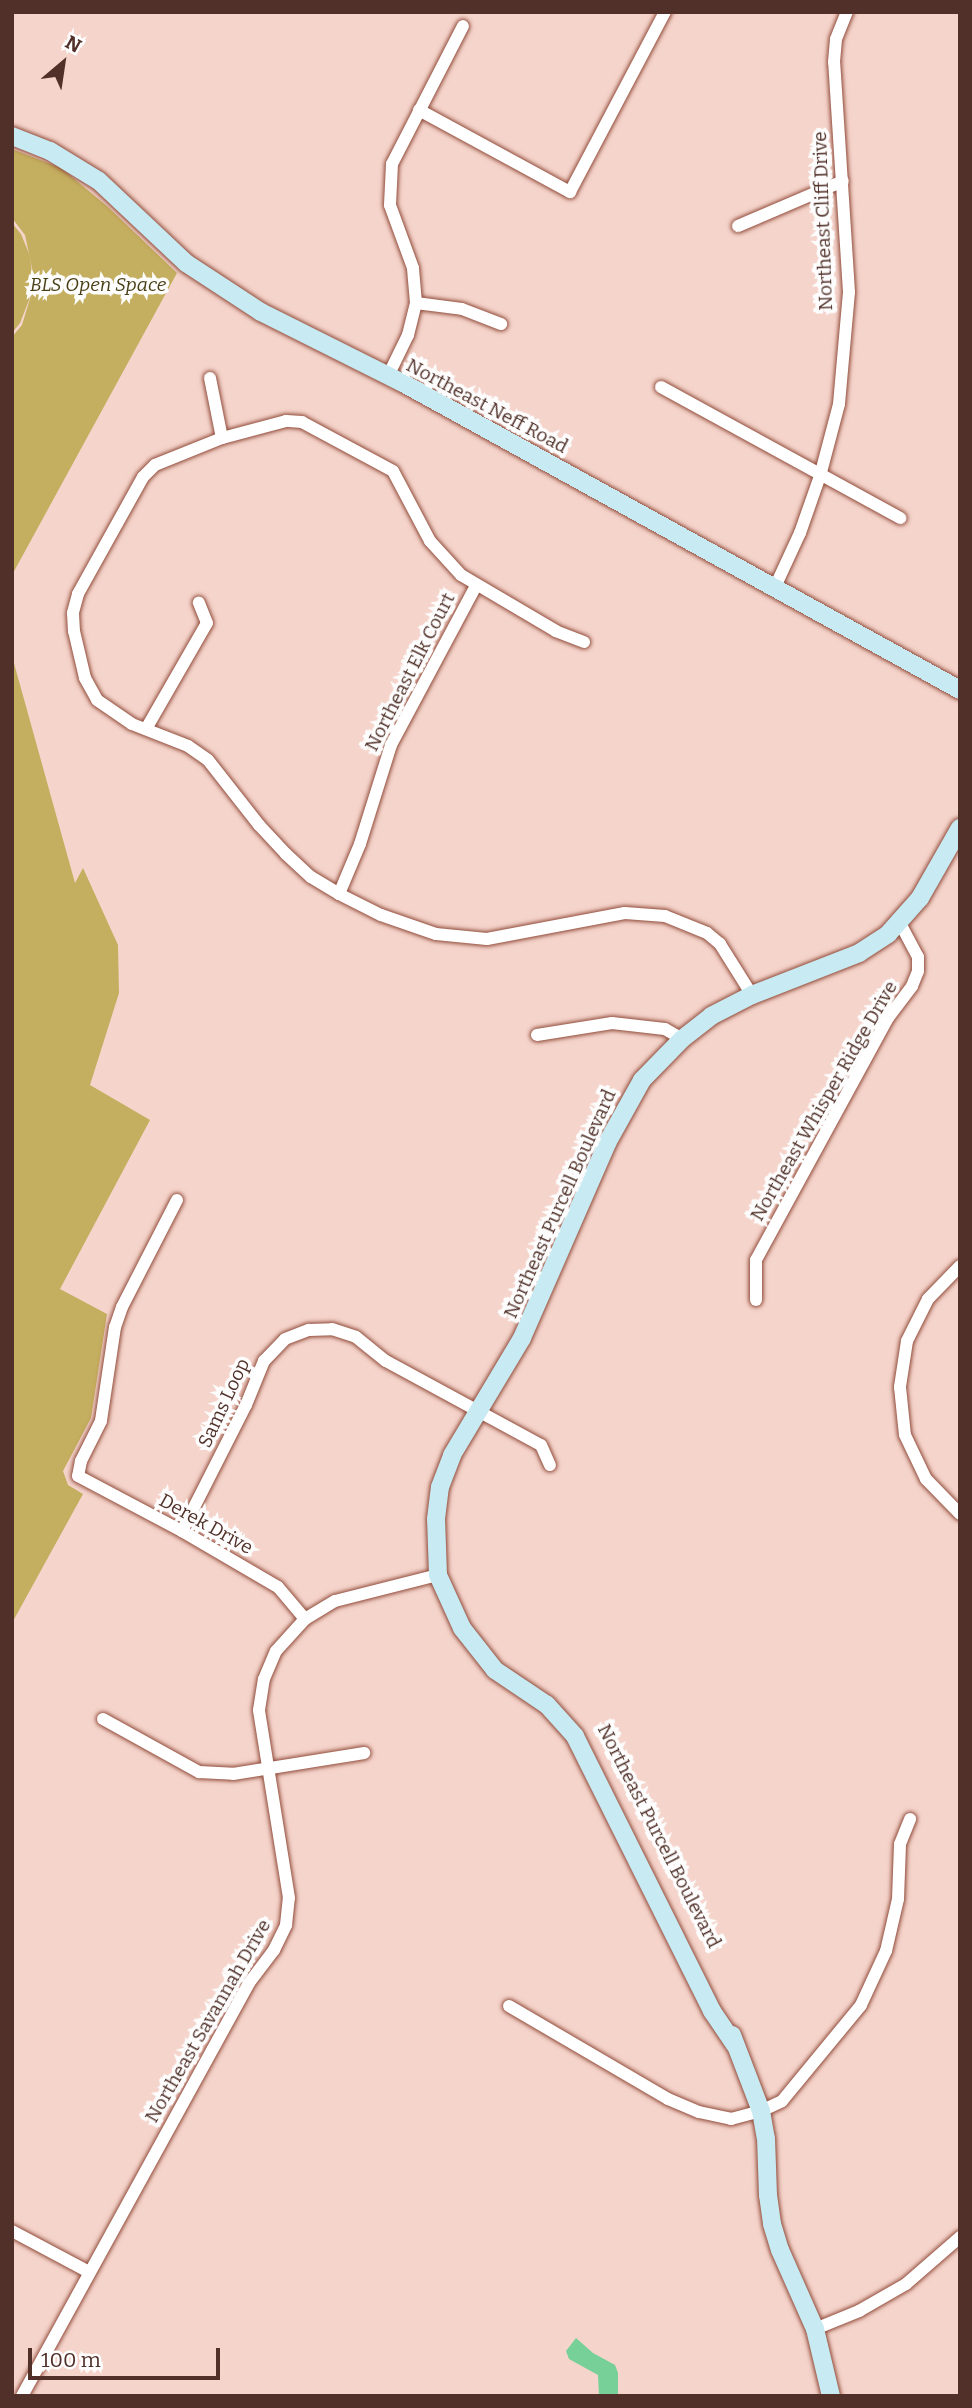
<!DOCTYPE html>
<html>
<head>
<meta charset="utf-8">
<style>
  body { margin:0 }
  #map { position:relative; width:972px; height:2408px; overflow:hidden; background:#f5d4cb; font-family:Bitter,serif }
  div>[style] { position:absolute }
  .green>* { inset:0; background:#c4ae5f }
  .water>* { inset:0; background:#76d097 }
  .roads { filter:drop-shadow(0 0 2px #914c3b) drop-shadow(0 0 2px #914c3b) }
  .street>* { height:12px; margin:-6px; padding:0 6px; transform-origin:6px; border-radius:6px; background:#fff }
  .secondary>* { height:18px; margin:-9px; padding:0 9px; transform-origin:9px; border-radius:9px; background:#c8eaf2 }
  span { translate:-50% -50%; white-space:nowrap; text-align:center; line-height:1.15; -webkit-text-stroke:7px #fdfdfd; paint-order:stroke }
  .street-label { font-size:19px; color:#503028 }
  .park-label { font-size:19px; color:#493f16; font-style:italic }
  .frame { position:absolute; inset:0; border:14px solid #503028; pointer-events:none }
  .north { position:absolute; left:28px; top:28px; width:70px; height:70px; -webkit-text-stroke:5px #fdfdfd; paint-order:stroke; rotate:29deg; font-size:19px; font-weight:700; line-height:28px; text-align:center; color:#503028 }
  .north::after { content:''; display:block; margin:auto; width:24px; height:32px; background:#503028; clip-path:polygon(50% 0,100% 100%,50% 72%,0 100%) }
  .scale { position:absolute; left:28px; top:2348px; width:192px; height:32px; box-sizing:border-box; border:4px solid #503028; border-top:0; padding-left:9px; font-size:21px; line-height:24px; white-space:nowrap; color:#503028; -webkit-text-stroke:5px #fdfdfd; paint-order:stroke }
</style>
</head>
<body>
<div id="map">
  <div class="green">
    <i style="clip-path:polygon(12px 149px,61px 168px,107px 206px,177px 273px,12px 575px,12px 337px,22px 325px,35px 282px,25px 235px,12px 218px)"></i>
    <i style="clip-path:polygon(12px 223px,21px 234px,30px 256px,32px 274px,29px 300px,20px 323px,12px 333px)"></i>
    <i style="clip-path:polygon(12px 656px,75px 883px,83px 868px,118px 945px,119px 993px,90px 1085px,150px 1120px,60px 1289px,107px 1314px,91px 1418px,63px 1471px,68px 1485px,83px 1494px,12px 1623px)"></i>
  </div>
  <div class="water">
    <i style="clip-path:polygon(576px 2338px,593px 2353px,615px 2365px,618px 2373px,618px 2396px,599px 2396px,598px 2375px,569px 2359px,566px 2351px)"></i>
  </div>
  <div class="roads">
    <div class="street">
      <i style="left:419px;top:110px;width:172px;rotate:28.5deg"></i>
      <i style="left:570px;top:192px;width:204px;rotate:-62.2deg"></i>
      <i style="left:738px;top:226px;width:114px;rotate:-23.2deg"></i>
      <i style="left:416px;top:303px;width:46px;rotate:7.4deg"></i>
      <i style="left:462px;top:309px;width:42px;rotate:21deg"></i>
      <i style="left:388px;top:376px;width:46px;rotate:-64deg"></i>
      <i style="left:408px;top:335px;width:33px;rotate:-76deg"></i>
      <i style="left:416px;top:303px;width:35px;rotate:-95deg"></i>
      <i style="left:413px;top:268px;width:67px;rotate:-110.1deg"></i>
      <i style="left:390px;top:205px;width:41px;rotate:-87.2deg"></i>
      <i style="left:392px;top:164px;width:155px;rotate:-62.8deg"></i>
      <i style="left:210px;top:378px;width:61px;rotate:78.7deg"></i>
      <i style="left:661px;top:387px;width:273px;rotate:28.7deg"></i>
      <i style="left:775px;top:587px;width:60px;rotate:-65.2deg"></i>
      <i style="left:800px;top:533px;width:60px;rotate:-70.7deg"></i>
      <i style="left:820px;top:476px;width:74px;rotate:-75.2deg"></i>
      <i style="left:839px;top:404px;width:112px;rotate:-84.9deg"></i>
      <i style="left:849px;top:292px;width:230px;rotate:-93.7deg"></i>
      <i style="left:834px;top:62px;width:23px;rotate:-85deg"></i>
      <i style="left:836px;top:39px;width:29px;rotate:-68deg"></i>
      <i style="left:584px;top:642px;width:30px;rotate:-159deg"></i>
      <i style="left:556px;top:631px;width:110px;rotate:-149.5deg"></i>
      <i style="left:461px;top:575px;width:46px;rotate:-132.4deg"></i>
      <i style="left:430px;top:541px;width:79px;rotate:-117.9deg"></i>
      <i style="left:393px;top:471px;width:103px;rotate:-151.7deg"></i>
      <i style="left:302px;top:422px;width:16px;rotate:-176deg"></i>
      <i style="left:286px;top:421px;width:66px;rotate:165.1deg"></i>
      <i style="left:222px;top:438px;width:72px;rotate:158.1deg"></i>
      <i style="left:155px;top:465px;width:17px;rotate:135deg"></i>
      <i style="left:143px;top:477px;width:134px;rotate:119.1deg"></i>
      <i style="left:78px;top:594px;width:20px;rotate:105deg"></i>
      <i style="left:73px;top:613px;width:18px;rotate:87deg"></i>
      <i style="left:74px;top:631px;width:48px;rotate:76.8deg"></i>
      <i style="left:85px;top:678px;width:25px;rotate:61deg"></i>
      <i style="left:97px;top:700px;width:42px;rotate:34.4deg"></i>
      <i style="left:132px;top:724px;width:60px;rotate:21.4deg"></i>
      <i style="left:188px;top:746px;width:24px;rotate:35deg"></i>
      <i style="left:208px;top:760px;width:83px;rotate:51.9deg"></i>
      <i style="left:259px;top:825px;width:40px;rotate:47deg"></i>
      <i style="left:286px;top:854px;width:34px;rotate:43deg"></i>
      <i style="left:311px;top:877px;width:33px;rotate:31deg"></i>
      <i style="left:339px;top:894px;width:47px;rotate:26.6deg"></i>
      <i style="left:381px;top:915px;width:58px;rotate:19.1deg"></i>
      <i style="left:436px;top:934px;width:51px;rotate:5.6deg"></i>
      <i style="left:487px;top:939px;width:140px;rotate:-10.7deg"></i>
      <i style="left:625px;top:913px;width:40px;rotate:4.3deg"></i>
      <i style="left:665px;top:916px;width:45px;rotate:22deg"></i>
      <i style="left:707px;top:933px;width:17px;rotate:40deg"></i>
      <i style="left:720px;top:944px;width:60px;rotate:57.9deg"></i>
      <i style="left:146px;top:729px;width:122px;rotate:-60.1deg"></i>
      <i style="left:207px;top:623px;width:22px;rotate:-112deg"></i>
      <i style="left:339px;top:894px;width:54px;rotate:-67.2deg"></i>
      <i style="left:360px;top:844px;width:104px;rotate:-72.6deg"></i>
      <i style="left:391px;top:745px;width:180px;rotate:-61.9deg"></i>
      <i style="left:537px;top:1035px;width:76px;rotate:-9.1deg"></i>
      <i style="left:612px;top:1023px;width:53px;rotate:6.5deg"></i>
      <i style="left:665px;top:1029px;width:20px;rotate:30deg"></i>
      <i style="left:177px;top:1200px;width:120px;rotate:117.2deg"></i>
      <i style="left:122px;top:1307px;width:21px;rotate:109deg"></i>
      <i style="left:115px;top:1327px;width:95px;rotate:98.5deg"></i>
      <i style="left:101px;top:1421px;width:45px;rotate:116.6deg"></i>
      <i style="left:81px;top:1461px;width:15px;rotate:101deg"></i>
      <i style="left:78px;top:1476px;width:118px;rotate:27.9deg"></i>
      <i style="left:182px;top:1531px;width:111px;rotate:30.3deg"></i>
      <i style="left:278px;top:1587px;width:42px;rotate:49.8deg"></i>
      <i style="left:960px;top:1266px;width:46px;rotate:134.1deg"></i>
      <i style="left:928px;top:1299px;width:47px;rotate:116.6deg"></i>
      <i style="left:907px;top:1341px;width:47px;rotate:98.7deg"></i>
      <i style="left:900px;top:1387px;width:48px;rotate:84.1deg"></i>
      <i style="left:905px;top:1435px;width:49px;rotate:64.5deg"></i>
      <i style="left:926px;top:1479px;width:49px;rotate:45.8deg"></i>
      <i style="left:756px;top:1300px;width:40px;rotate:-90deg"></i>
      <i style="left:756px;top:1260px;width:276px;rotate:-61.4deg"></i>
      <i style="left:888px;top:1018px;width:40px;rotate:-53deg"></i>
      <i style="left:912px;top:986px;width:16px;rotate:-68deg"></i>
      <i style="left:918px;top:971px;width:14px;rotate:-90deg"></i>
      <i style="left:918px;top:957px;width:38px;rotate:-118deg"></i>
      <i style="left:182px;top:1531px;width:141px;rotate:-63.1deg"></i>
      <i style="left:246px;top:1405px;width:48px;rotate:-67.8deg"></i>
      <i style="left:264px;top:1361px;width:30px;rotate:-46deg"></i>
      <i style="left:285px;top:1339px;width:26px;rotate:-21deg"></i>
      <i style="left:309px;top:1330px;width:23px;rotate:-2deg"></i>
      <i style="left:332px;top:1329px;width:25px;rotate:18deg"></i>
      <i style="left:356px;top:1337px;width:38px;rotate:39deg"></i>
      <i style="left:386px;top:1361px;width:176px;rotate:28.5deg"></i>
      <i style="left:541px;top:1445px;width:22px;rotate:66deg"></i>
      <i style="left:103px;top:1719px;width:110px;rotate:28.9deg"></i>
      <i style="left:199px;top:1772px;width:34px;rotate:3deg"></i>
      <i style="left:233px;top:1774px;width:133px;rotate:-9.1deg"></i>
      <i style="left:509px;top:2006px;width:184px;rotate:30.3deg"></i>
      <i style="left:668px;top:2099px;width:34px;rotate:23deg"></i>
      <i style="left:699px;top:2112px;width:33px;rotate:12deg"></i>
      <i style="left:731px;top:2119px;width:31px;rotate:-15deg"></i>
      <i style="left:761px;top:2111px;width:23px;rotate:-25deg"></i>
      <i style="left:782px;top:2101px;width:124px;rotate:-50.5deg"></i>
      <i style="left:861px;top:2005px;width:60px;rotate:-65.2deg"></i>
      <i style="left:886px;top:1951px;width:53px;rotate:-77deg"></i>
      <i style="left:898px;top:1899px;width:55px;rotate:-87.9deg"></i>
      <i style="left:900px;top:1844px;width:27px;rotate:-68deg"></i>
      <i style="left:12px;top:2231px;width:87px;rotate:28deg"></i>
      <i style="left:815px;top:2329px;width:48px;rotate:-22.2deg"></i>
      <i style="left:859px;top:2311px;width:54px;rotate:-29.9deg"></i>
      <i style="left:906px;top:2284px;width:72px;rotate:-41deg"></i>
      <i style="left:22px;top:2396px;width:471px;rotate:-61.2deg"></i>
      <i style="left:249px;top:1983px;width:41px;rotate:-52.9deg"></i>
      <i style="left:274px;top:1950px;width:28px;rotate:-64deg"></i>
      <i style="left:286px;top:1925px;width:27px;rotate:-84deg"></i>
      <i style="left:289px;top:1898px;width:190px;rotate:-99.1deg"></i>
      <i style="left:259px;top:1710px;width:31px;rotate:-81deg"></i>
      <i style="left:264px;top:1679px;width:30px;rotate:-67deg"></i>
      <i style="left:276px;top:1651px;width:43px;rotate:-47.8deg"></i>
      <i style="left:305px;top:1619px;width:35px;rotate:-31deg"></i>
      <i style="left:335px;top:1601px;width:106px;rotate:-14.2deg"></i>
    </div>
    <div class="secondary">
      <i style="left:12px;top:136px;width:41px;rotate:21.5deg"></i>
      <i style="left:50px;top:151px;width:57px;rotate:31.5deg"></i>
      <i style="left:99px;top:181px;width:120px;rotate:43.3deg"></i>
      <i style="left:186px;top:263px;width:90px;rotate:33.2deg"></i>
      <i style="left:261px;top:312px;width:159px;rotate:26.6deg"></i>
      <i style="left:403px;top:383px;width:636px;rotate:28.86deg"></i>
      <i style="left:732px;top:2035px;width:81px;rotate:69.1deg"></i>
      <i style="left:761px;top:2111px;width:27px;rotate:80deg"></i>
      <i style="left:766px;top:2138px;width:57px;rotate:88deg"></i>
      <i style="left:768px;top:2195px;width:29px;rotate:82deg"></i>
      <i style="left:772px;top:2224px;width:27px;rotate:73deg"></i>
      <i style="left:780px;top:2250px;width:86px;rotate:66.1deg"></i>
      <i style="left:815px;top:2329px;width:69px;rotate:76.6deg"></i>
      <i style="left:735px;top:2045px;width:41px;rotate:-124.1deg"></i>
      <i style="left:712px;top:2011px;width:307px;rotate:-116.5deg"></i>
      <i style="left:575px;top:1736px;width:42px;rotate:-132.1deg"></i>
      <i style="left:547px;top:1705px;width:63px;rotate:-146.1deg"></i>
      <i style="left:495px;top:1670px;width:53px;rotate:-128.2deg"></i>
      <i style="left:462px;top:1628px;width:58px;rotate:-114.4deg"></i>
      <i style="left:438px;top:1575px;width:56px;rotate:-92deg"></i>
      <i style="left:436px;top:1519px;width:32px;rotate:-83deg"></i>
      <i style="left:440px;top:1487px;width:34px;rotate:-69deg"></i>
      <i style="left:452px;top:1455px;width:136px;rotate:-59.1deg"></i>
      <i style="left:522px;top:1338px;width:213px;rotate:-66.4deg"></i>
      <i style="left:607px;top:1143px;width:72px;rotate:-60.9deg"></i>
      <i style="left:642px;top:1080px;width:57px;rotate:-45.7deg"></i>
      <i style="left:682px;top:1039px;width:37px;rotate:-38deg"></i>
      <i style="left:711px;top:1016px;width:46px;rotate:-27.1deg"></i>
      <i style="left:752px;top:995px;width:115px;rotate:-21.4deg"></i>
      <i style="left:859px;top:953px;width:35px;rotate:-33deg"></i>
      <i style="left:888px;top:934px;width:48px;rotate:-48.4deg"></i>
      <i style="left:920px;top:898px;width:81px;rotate:-60.3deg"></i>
    </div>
  </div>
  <div class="street-label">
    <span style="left:823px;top:221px;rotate:-92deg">Northeast Cliff Drive</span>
    <span style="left:487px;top:406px;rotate:28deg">Northeast Neff Road</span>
    <span style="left:410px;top:672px;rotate:-63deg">Northeast Elk Court</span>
    <span style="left:824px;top:1101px;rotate:-60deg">Northeast Whisper Ridge Drive</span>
    <span style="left:560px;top:1204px;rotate:-66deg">Northeast Purcell Boulevard</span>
    <span style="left:224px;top:1403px;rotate:-65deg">Sams Loop</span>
    <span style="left:206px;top:1524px;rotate:29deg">Derek Drive</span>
    <span style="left:659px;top:1836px;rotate:63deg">Northeast Purcell Boulevard</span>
    <span style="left:208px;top:2021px;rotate:-60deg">Northeast Savannah Drive</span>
  </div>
  <div class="park-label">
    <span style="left:98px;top:285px">BLS Open Space</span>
  </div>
  <div class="frame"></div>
  <div class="north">N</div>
  <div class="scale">100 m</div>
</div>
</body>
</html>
